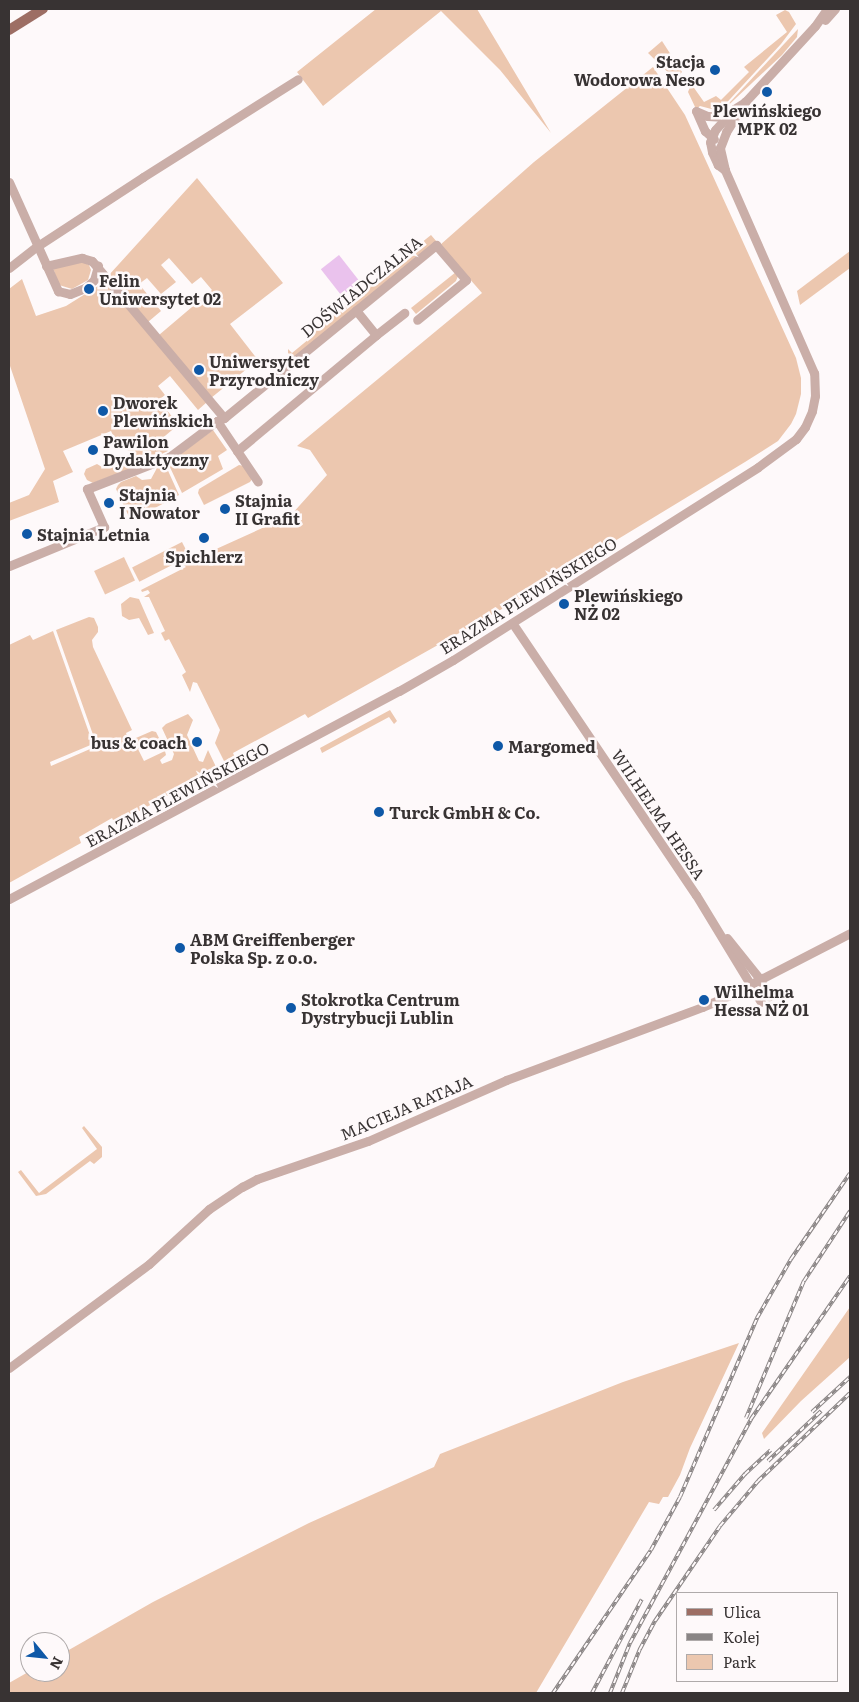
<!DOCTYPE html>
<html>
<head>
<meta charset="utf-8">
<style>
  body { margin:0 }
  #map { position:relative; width:859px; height:1702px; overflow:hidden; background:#fef9fa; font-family:Literata,serif }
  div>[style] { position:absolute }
  .green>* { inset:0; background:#ecc7af; transform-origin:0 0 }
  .water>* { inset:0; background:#eac2ed; transform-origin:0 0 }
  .minor>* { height:9px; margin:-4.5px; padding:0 4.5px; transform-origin:4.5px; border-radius:4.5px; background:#caaea8 }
  .major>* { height:10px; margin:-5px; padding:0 5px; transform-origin:5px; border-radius:5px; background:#9d6e64 }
  .rail>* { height:4px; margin-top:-2px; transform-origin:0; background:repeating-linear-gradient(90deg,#fef9fa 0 5.5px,#8a8585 0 11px); box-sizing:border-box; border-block:1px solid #8a8585 }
  .dots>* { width:14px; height:14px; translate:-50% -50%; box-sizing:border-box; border:2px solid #fef9fa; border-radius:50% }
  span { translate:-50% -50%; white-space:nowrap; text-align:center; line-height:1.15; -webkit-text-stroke:5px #fef9fa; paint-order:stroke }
  .poi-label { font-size:16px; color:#383333; font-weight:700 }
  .right { translate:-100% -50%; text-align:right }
  .left { translate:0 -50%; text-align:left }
  .street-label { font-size:16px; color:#383333 }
  .frame { position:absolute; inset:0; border:10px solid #383333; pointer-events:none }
  .legend { position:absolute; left:676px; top:1592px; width:162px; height:90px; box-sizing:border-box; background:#fef9fa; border:1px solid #afaaaa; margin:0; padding:6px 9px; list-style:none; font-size:15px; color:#383333 }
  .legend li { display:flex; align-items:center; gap:10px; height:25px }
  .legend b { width:25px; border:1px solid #afaaaa }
  .north { position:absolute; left:20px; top:1632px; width:50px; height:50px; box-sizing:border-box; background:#fef9fa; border:1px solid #afaaaa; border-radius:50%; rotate:118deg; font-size:14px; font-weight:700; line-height:20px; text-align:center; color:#383333 }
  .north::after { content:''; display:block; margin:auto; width:18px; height:22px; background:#0e58a7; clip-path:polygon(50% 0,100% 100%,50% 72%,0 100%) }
</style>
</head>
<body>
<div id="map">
  <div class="green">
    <i style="clip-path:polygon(376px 9px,477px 9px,551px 133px,500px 70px,441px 11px,323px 106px,297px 72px)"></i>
    <i style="clip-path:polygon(785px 10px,789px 12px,796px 24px,781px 44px,719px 111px,700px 106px,696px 109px,688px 92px,690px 87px,692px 85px,704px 102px,716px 96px,721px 100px,749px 72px,744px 67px,787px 32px,776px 15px)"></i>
    <i style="clip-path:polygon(798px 29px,797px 37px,782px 55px,719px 114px)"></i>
    <i style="clip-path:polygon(662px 41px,682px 72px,675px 79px,648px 53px)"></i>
    <i style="clip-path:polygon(653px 67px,685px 115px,796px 358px,801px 378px,801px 394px,796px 414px,791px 424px,778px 441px,745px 462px,511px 604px,308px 718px,305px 714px,233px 753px,236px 760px,226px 765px,215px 743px,220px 730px,197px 683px,193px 682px,190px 692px,182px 675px,186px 672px,169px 639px,165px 641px,161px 633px,165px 631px,149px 597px,144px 597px,150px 593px,148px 590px,142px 592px,141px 590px,186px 567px,183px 564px,291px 515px,327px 475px,310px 450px,297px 446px,482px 293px,440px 245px,534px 162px)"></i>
    <i style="clip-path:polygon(197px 178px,283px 283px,230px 324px,258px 360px,211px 398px,159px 335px,212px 290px,201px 277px,192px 284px,169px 258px,161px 265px,176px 282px,161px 294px,147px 278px,139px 284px,161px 311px,148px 322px,109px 275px)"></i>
    <i style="clip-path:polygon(431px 235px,437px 242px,293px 359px,288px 353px,288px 349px,292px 353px,309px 339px,306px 335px)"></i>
    <i style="clip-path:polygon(850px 251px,850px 268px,800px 305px,797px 291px)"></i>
    <i style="clip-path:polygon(83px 262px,89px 265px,91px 270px,88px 280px,72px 289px,59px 285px,53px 268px)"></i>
    <i style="clip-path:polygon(456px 272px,458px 276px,456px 281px,416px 314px,411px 308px)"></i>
    <i style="clip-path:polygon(22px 279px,36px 316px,66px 306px,106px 281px,207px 402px,198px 410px,170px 376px,158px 386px,165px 395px,159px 400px,177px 423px,177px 426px,160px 440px,168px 451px,136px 466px,124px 443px,118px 446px,111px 431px,63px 451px,73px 472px,53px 481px,59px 502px,9px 521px,9px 503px,29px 495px,45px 469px,9px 363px,9px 289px)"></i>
    <i style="clip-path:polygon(213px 430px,227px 450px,218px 456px,223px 469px,182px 493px,168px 463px)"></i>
    <i style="clip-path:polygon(124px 457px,130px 469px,93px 483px,87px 480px,84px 474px,86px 469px,97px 464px,102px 467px)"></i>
    <i style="clip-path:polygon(165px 464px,179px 495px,131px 521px,116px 489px,118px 485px,121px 482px,136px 476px,142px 480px,151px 479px,157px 468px)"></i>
    <i style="clip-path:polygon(239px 465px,244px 466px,252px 479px,250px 482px,204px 505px,198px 493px,199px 489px)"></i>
    <i style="left:182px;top:542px;width:16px;height:56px;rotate:63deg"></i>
    <i style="left:124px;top:557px;width:26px;height:33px;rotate:65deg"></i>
    <i style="clip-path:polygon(130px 597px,139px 599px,154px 633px,148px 635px,139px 618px,129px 620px,122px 616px,121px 604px)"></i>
    <i style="clip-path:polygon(89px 617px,94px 618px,98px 627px,98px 632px,92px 640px,93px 647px,132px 730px,126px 733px,129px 741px,152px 731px,156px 732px,159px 738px,138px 749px,144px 761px,165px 751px,166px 755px,160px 760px,162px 764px,172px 760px,174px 754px,162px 728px,166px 724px,188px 714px,193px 720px,187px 735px,199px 761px,203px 762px,208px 750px,217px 769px,115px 824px,112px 818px,79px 837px,81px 843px,9px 883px,9px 645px,30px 635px,33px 640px,53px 631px,93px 744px,50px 762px,51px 766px,97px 746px,56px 630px)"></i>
    <i style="clip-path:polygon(390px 710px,397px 721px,394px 724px,389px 717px,322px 753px,320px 748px)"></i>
    <i style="clip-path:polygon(84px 1126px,102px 1147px,102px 1157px,94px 1164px,90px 1161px,46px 1194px,36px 1196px,18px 1172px,21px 1170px,39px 1193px,97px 1149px,82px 1128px)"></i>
    <i style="clip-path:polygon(850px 1307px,850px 1357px,801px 1401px,764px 1439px,762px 1433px)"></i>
    <i style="clip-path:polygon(739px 1343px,690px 1448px,680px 1475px,668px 1497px,663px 1497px,659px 1504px,649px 1502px,536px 1693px,9px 1693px,9px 1683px,30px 1671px,60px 1672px,60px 1655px,153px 1602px,309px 1523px,434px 1467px,440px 1454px,623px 1382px)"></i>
  </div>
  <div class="water">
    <i style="left:339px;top:255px;width:34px;height:23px;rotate:52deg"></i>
  </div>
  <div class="minor">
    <i style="left:825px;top:20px;width:15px;rotate:-48deg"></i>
    <i style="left:696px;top:111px;width:22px;rotate:66deg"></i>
    <i style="left:705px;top:131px;width:12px;rotate:42deg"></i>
    <i style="left:696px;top:111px;width:12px;rotate:24deg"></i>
    <i style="left:707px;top:116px;width:20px;rotate:3deg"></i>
    <i style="left:725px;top:170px;width:9px;rotate:-144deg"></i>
    <i style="left:718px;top:165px;width:14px;rotate:-115deg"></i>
    <i style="left:712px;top:152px;width:10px;rotate:-101deg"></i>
    <i style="left:710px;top:142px;width:13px;rotate:-67deg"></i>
    <i style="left:715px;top:130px;width:28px;rotate:-48deg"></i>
    <i style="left:734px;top:109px;width:13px;rotate:-32deg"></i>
    <i style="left:745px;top:102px;width:103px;rotate:-47.4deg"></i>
    <i style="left:815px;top:26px;width:21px;rotate:-55deg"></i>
    <i style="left:9px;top:182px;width:120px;rotate:65.8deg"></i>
    <i style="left:58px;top:291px;width:12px;rotate:14deg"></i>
    <i style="left:70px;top:294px;width:16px;rotate:-22deg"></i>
    <i style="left:85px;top:288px;width:12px;rotate:-42deg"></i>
    <i style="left:94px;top:280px;width:15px;rotate:-74deg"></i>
    <i style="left:46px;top:266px;width:37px;rotate:-13deg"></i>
    <i style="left:82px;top:258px;width:10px;rotate:17deg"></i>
    <i style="left:92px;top:261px;width:205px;rotate:49.9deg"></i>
    <i style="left:224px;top:418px;width:274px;rotate:-39.2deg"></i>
    <i style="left:436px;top:245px;width:46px;rotate:49.4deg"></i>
    <i style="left:466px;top:280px;width:63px;rotate:140.8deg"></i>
    <i style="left:9px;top:268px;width:34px;rotate:-38deg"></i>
    <i style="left:36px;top:247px;width:128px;rotate:-33.2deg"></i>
    <i style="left:143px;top:177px;width:183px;rotate:-32.3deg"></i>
    <i style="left:376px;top:335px;width:36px;rotate:-38deg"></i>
    <i style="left:217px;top:421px;width:73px;rotate:56.1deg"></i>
    <i style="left:237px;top:451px;width:181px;rotate:-39.8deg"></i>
    <i style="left:376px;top:335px;width:32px;rotate:-129deg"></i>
    <i style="left:9px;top:566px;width:103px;rotate:-22.3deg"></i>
    <i style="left:104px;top:527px;width:42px;rotate:-114.1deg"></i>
    <i style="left:87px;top:489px;width:88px;rotate:-21.3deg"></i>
    <i style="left:169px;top:457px;width:60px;rotate:-36.9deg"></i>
    <i style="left:217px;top:421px;width:8px;rotate:-23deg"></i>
    <i style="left:513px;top:624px;width:327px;rotate:56deg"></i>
    <i style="left:696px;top:895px;width:125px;rotate:58.7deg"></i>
    <i style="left:9px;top:899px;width:442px;rotate:-28.1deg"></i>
    <i style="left:399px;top:691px;width:62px;rotate:-29.9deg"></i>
    <i style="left:453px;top:660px;width:361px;rotate:-32.3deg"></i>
    <i style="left:758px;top:467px;width:47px;rotate:-36.4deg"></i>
    <i style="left:796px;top:439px;width:15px;rotate:-53deg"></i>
    <i style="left:805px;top:427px;width:17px;rotate:-66deg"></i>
    <i style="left:812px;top:411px;width:15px;rotate:-79deg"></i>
    <i style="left:815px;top:396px;width:23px;rotate:-92deg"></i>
    <i style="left:814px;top:373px;width:222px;rotate:-113.7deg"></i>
    <i style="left:725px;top:170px;width:23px;rotate:-103deg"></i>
    <i style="left:720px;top:148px;width:17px;rotate:-69deg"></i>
    <i style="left:726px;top:132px;width:36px;rotate:-58deg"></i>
    <i style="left:727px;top:938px;width:51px;rotate:51.3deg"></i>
    <i style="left:759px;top:978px;width:21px;rotate:61deg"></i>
    <i style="left:9px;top:1368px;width:174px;rotate:-36.6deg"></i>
    <i style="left:149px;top:1264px;width:81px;rotate:-42.5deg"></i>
    <i style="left:209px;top:1209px;width:40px;rotate:-34deg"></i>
    <i style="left:242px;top:1187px;width:17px;rotate:-28deg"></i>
    <i style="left:257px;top:1179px;width:117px;rotate:-18.9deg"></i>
    <i style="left:368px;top:1141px;width:151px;rotate:-23.8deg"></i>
    <i style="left:506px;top:1080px;width:209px;rotate:-20.4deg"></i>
    <i style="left:702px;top:1007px;width:28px;rotate:-23deg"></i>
    <i style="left:728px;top:996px;width:137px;rotate:-27.3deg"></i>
  </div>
  <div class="major">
    <i style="left:9px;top:30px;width:40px;rotate:-32deg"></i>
  </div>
  <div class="rail">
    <i style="left:812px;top:1412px;width:52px;rotate:-42.6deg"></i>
    <i style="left:746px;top:1418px;width:149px;rotate:-67.1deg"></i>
    <i style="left:804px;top:1281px;width:84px;rotate:-56.7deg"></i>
    <i style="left:768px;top:1461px;width:73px;rotate:-43.3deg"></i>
    <i style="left:714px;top:1510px;width:48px;rotate:-49.3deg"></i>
    <i style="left:745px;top:1474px;width:35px;rotate:-43deg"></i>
    <i style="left:553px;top:1693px;width:173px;rotate:-55.6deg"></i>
    <i style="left:651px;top:1550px;width:60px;rotate:-61.3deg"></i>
    <i style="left:680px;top:1497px;width:195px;rotate:-66.7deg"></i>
    <i style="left:757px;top:1318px;width:68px;rotate:-60deg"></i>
    <i style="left:791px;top:1259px;width:104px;rotate:-55.5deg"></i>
    <i style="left:592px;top:1693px;width:106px;rotate:-62deg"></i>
    <i style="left:610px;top:1693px;width:54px;rotate:-68.2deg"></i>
    <i style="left:630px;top:1643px;width:255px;rotate:-61.6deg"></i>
    <i style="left:751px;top:1419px;width:174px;rotate:-55.3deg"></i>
    <i style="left:622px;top:1693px;width:48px;rotate:-67.8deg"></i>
    <i style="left:640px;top:1649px;width:32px;rotate:-62deg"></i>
    <i style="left:655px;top:1621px;width:115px;rotate:-55.6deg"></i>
    <i style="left:720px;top:1526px;width:59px;rotate:-49.8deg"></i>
    <i style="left:758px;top:1481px;width:127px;rotate:-43.7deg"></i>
  </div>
  <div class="dots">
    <i style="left:715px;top:70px;background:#0e58a7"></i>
    <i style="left:767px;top:92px;background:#0e58a7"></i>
    <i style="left:89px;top:289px;background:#0e58a7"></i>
    <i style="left:199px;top:370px;background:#0e58a7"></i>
    <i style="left:103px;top:411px;background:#0e58a7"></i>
    <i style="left:93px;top:450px;background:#0e58a7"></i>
    <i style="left:109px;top:503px;background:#0e58a7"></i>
    <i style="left:225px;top:509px;background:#0e58a7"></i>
    <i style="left:27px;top:534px;background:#0e58a7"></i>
    <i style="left:204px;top:538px;background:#0e58a7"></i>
    <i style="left:564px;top:604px;background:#0e58a7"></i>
    <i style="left:197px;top:742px;background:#0e58a7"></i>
    <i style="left:498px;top:746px;background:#0e58a7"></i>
    <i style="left:379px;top:812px;background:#0e58a7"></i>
    <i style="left:180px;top:948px;background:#0e58a7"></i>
    <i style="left:704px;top:1000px;background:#0e58a7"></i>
    <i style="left:291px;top:1008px;background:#0e58a7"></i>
  </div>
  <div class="poi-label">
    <span class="right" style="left:705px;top:70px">Stacja<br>Wodorowa Neso</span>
    <span style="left:767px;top:119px">Plewińskiego<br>MPK 02</span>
    <span class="left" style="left:99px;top:289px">Felin<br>Uniwersytet 02</span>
    <span class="left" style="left:209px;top:370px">Uniwersytet<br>Przyrodniczy</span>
    <span class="left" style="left:113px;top:411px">Dworek<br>Plewińskich</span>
    <span class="left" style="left:103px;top:450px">Pawilon<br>Dydaktyczny</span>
    <span class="left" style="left:119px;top:503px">Stajnia<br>I Nowator</span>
    <span class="left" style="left:235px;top:509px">Stajnia<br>II Grafit</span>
    <span class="left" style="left:37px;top:534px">Stajnia Letnia</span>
    <span style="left:204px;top:556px">Spichlerz</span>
    <span class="left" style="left:574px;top:604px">Plewińskiego<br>NŻ 02</span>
    <span class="right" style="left:187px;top:742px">bus &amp; coach</span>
    <span class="left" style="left:508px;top:746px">Margomed</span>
    <span class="left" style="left:389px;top:812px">Turck GmbH &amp; Co.</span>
    <span class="left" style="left:190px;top:948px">ABM Greiffenberger<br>Polska Sp. z o.o.</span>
    <span class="left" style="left:714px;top:1000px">Wilhelma<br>Hessa NŻ 01</span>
    <span class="left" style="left:301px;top:1008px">Stokrotka Centrum<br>Dystrybucji Lublin</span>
  </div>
  <div class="street-label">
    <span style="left:361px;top:286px;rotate:-39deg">DOŚWIADCZALNA</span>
    <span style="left:528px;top:595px;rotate:-32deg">ERAZMA PLEWIŃSKIEGO</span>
    <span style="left:177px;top:794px;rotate:-28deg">ERAZMA PLEWIŃSKIEGO</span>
    <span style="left:659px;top:814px;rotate:56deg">WILHELMA HESSA</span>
    <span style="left:406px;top:1107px;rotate:-23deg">MACIEJA RATAJA</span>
  </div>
  <div class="frame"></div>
  <ul class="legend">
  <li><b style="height:6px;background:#9d6e64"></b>Ulica</li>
  <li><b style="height:6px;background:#8a8585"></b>Kolej</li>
  <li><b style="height:14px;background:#ecc7af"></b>Park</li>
  </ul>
  <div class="north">N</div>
</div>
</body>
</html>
